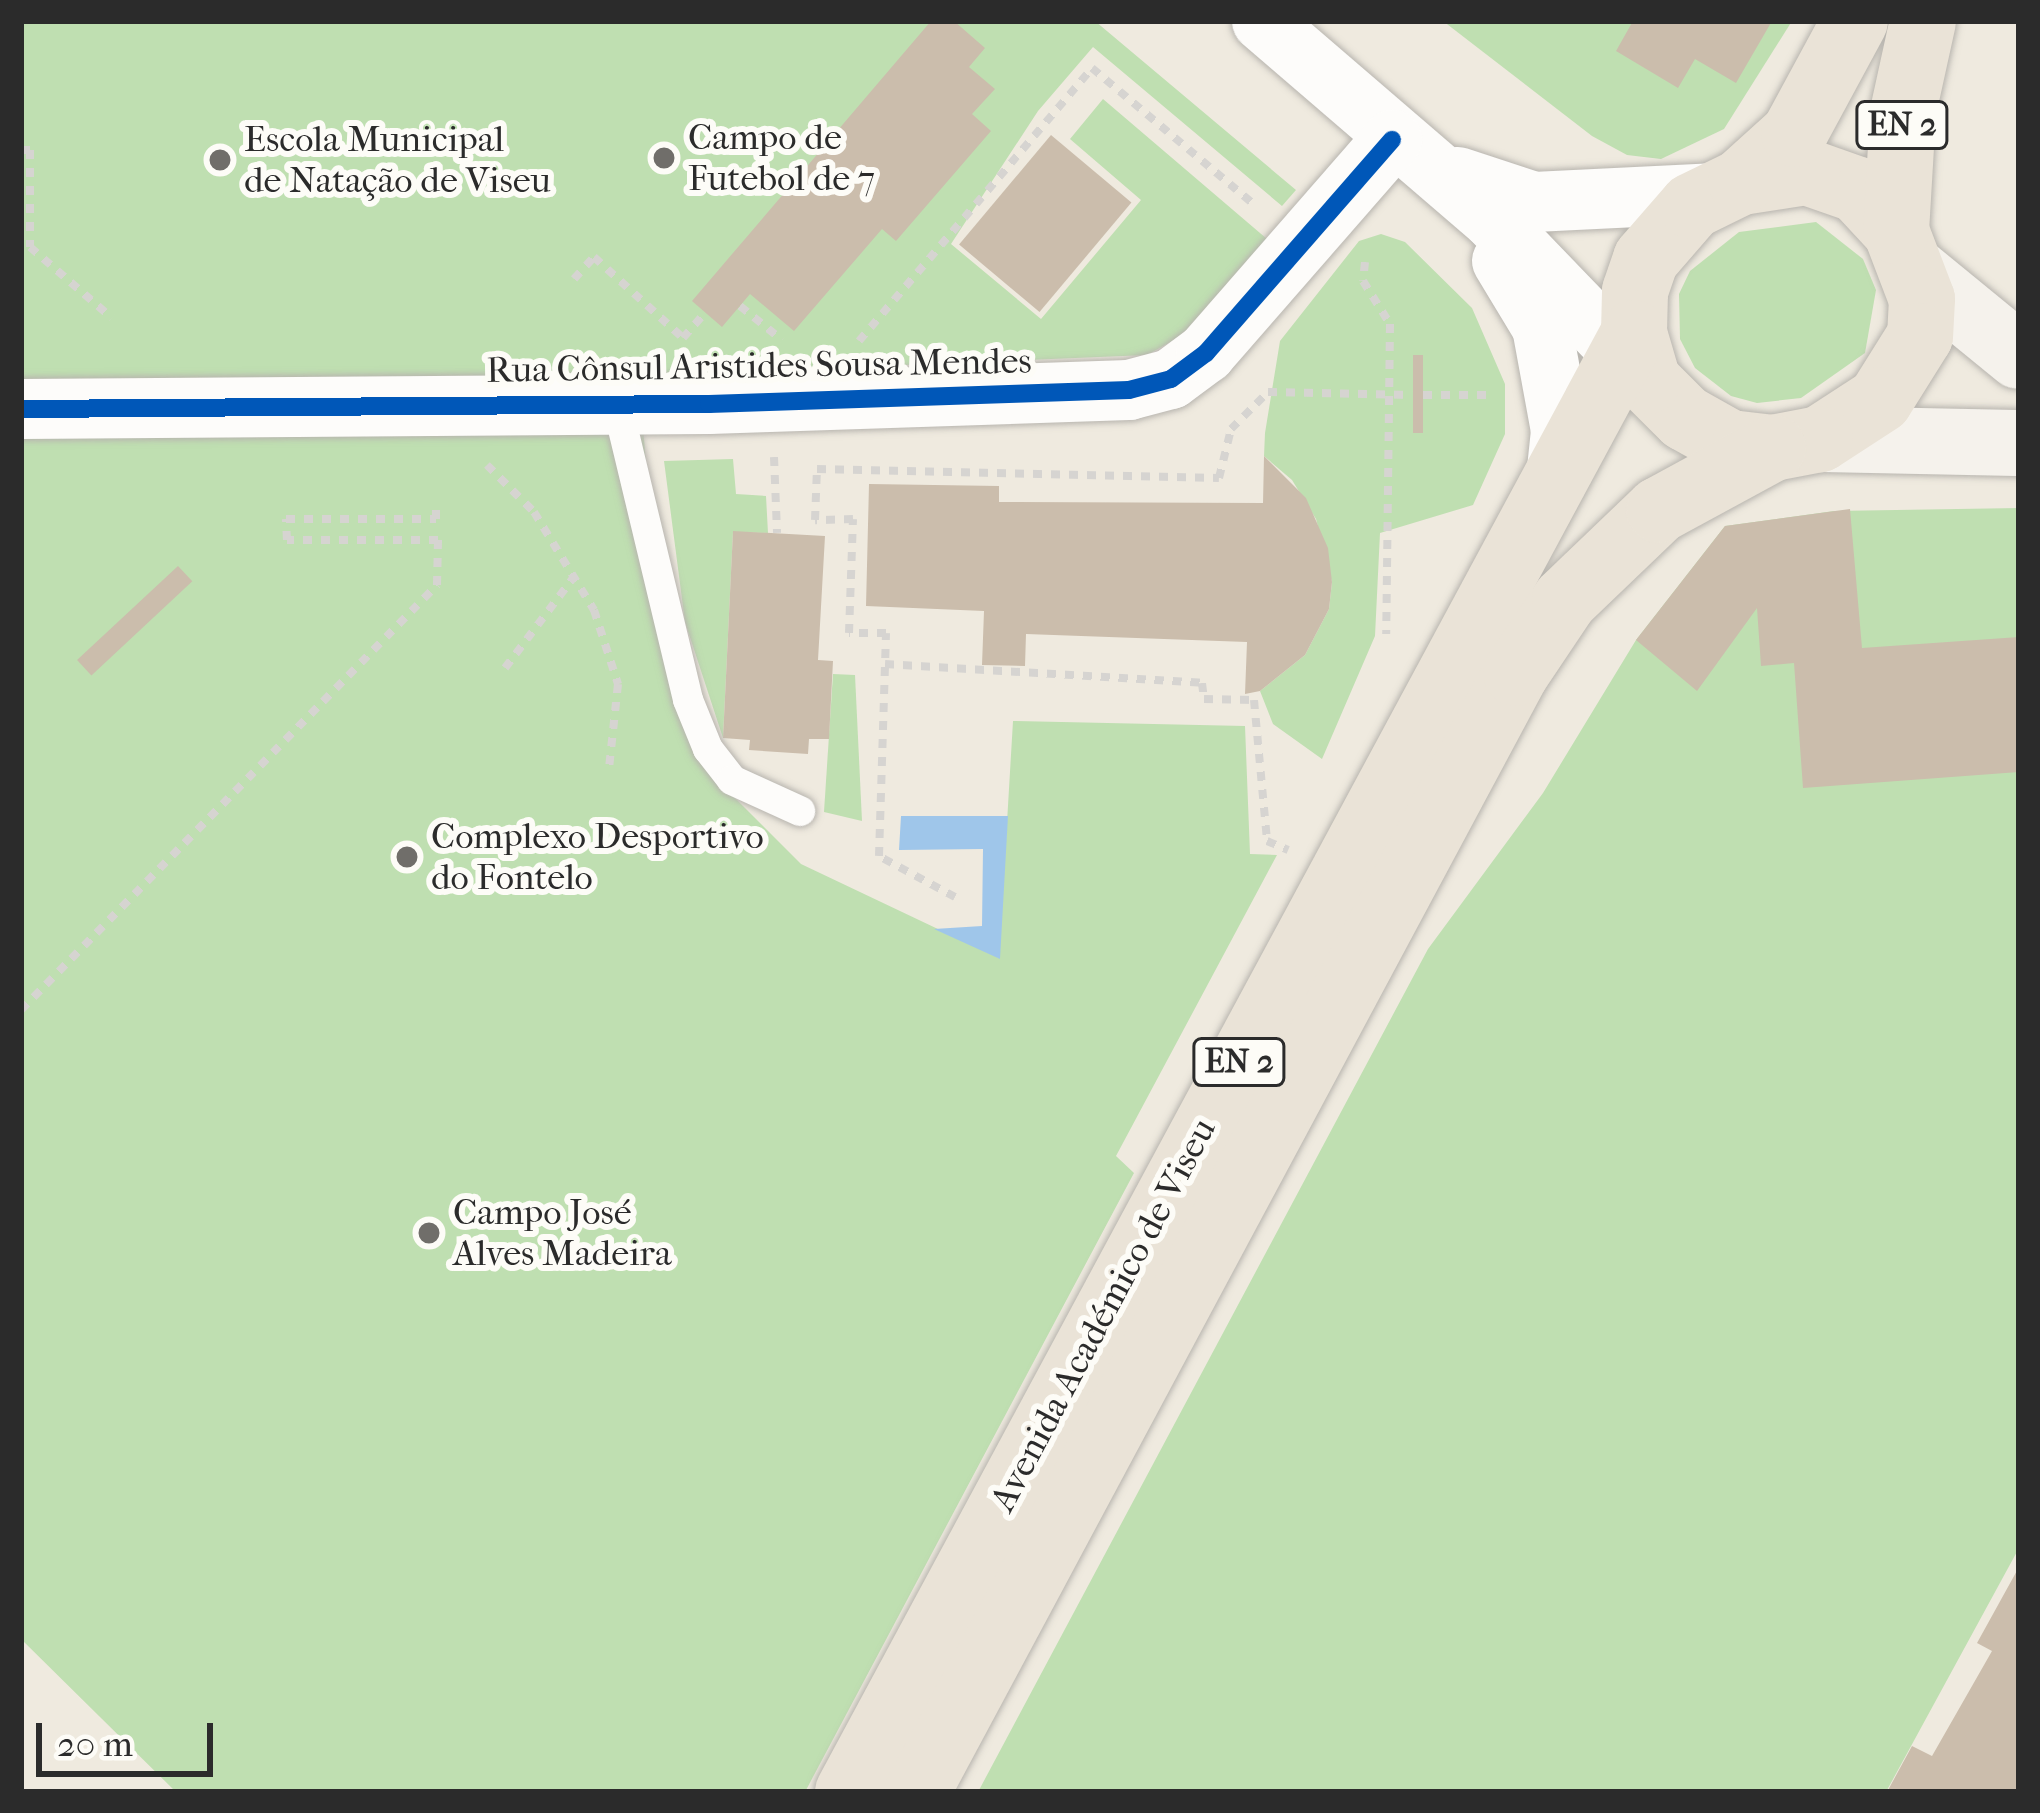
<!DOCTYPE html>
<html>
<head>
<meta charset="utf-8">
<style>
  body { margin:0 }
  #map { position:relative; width:2040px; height:1813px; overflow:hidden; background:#efeadf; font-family:"IM FELL French Canon",serif }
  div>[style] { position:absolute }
  .green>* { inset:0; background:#bfdfb1 }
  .water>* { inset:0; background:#9fc6ea }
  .building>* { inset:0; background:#cbbdac; transform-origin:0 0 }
  .path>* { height:8px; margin-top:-4px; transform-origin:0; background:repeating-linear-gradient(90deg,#d6d4d1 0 9px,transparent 0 18px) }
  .roads { filter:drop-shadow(0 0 3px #b8b5af) drop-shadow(0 0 3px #b8b5af) }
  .service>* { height:30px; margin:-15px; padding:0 15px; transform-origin:15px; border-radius:15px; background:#fdfcfa }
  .minor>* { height:60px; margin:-30px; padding:0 30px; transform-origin:30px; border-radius:30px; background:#fdfcfa }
  .secondary>* { height:66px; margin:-33px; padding:0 33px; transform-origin:33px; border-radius:33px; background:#f5f2ec }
  .primary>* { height:66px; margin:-33px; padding:0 33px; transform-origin:33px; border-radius:33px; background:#eae3d7 }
  .cycleway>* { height:18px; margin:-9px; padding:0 9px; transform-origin:9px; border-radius:9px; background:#0057b8 }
  .dots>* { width:33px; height:33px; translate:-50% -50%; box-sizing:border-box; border:6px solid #fdfcf7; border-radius:50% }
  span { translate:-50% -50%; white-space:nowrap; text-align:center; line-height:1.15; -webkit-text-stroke:12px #fdfcf7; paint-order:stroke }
  .shield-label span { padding:3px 9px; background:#fdfcf7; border:3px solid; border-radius:9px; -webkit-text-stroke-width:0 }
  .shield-label { font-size:33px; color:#2b2b2b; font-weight:700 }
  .poi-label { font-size:36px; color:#2b2b2b }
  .left { translate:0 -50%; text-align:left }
  .street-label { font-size:36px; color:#2b2b2b }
  .frame { position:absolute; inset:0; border:24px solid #2b2b2b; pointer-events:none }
  .scale { position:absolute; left:36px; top:1723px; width:177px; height:54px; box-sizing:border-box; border:6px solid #2b2b2b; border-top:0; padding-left:15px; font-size:36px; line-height:42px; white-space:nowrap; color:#2b2b2b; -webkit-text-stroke:9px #fdfcf7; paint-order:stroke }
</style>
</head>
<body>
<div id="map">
  <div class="green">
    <i style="clip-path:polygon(21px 21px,1095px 21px,1296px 190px,1282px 206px,1093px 47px,1038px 111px,951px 244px,1041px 319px,1141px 200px,1070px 139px,1103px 99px,1267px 239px,1181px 336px,1147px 355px,639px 376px,652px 539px,710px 773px,801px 864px,999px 958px,1013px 721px,1245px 726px,1250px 854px,1277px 855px,1116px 1156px,1134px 1173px,805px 1792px,176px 1792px,21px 1639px)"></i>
    <i style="clip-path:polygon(1443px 21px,1792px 21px,1724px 129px,1661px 159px,1627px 155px,1592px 136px)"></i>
    <i style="clip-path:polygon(1816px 222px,1863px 259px,1876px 290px,1865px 353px,1801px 398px,1757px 403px,1731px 396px,1695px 368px,1680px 339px,1679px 294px,1690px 271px,1739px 232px)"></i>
    <i style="clip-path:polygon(1381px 234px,1405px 242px,1472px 308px,1505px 384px,1505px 434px,1473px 505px,1380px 533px,1375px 636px,1322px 759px,1273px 724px,1260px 691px,1305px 655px,1329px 609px,1332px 582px,1316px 519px,1292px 480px,1264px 456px,1265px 433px,1280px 341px,1359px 241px)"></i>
    <i style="clip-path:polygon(733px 459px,736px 494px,766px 496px,768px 533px,733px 532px,723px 738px,685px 622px,664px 461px)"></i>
    <i style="clip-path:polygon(2019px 508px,2019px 1548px,1886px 1792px,978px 1792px,1428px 949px,1543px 793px,1636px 640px,1725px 526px,1834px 511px)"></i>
    <i style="clip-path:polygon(833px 674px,855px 675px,862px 821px,824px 812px)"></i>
  </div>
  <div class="water">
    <i style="clip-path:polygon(901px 816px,1008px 816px,1000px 959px,934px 929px,982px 926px,983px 849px,899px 850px)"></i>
  </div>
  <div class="building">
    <i style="clip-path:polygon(931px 21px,954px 21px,985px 48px,969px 67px,995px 89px,972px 114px,991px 131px,896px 241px,882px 229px,794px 331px,750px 294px,722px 327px,692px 301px)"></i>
    <i style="clip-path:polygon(1633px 21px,1772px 21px,1736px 83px,1695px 59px,1678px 88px,1616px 51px)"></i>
    <i style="left:1051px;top:135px;width:105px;height:143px;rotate:40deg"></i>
    <i style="left:1413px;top:355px;width:10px;height:78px"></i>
    <i style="clip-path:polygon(1264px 456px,1306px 498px,1328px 548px,1332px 582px,1329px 609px,1305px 655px,1260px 691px,1245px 694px,1247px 642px,1026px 634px,1025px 666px,982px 665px,984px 611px,866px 606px,869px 484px,999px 486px,999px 502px,1263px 503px)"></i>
    <i style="clip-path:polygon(1850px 509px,1862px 648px,2019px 637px,2019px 772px,1803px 788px,1794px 663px,1761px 666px,1757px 608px,1697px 691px,1636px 640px,1725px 526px)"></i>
    <i style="clip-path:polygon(733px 531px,825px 536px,818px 660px,833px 661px,829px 739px,809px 739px,808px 754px,749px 750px,750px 740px,723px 738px)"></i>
    <i style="left:178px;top:566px;width:21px;height:138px;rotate:47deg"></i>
    <i style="clip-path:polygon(2019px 1567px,2019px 1792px,1887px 1792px,1912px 1746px,1932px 1756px,1992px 1651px,1977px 1643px)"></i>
  </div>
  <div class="path">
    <i style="left:21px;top:150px;width:9px"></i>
    <i style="left:30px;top:150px;width:97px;rotate:90deg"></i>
    <i style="left:30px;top:247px;width:108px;rotate:40.9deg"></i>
    <i style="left:1365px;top:262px;width:19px;rotate:96deg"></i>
    <i style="left:1363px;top:281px;width:51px;rotate:57.9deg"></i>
    <i style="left:1390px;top:324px;width:310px;rotate:90.7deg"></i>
    <i style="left:574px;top:279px;width:30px;rotate:-48deg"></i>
    <i style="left:594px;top:257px;width:120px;rotate:42.3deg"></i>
    <i style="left:683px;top:338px;width:35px;rotate:-49deg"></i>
    <i style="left:740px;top:306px;width:54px;rotate:39deg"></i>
    <i style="left:859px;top:341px;width:359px;rotate:-49.5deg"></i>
    <i style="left:1092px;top:68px;width:214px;rotate:40.1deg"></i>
    <i style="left:1423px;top:395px;width:71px"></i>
    <i style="left:774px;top:457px;width:76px;rotate:87.7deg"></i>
    <i style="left:487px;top:465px;width:66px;rotate:45deg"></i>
    <i style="left:534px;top:512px;width:115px;rotate:58.5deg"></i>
    <i style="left:594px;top:610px;width:78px;rotate:72deg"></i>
    <i style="left:618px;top:684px;width:84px;rotate:96.1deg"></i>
    <i style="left:885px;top:664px;width:318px;rotate:3.4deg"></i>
    <i style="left:1202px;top:683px;width:16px;rotate:83deg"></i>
    <i style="left:1204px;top:699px;width:50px;rotate:1.1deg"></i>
    <i style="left:1254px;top:700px;width:142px;rotate:84.7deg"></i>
    <i style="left:1267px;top:841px;width:23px;rotate:23deg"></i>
    <i style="left:505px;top:668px;width:113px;rotate:-52.9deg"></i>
    <i style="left:955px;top:897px;width:86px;rotate:-151.7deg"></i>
    <i style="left:879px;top:856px;width:223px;rotate:-88.2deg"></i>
    <i style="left:886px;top:633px;width:37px;rotate:180deg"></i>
    <i style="left:849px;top:633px;width:114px;rotate:-88deg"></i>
    <i style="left:853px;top:519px;width:38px;rotate:178deg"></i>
    <i style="left:815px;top:520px;width:51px;rotate:-87.8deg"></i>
    <i style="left:817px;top:469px;width:402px;rotate:1.3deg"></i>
    <i style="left:1219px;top:478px;width:50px;rotate:-76.2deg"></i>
    <i style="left:1231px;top:429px;width:52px;rotate:-45deg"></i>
    <i style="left:1268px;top:392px;width:144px;rotate:1.2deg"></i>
    <i style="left:21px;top:1010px;width:595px;rotate:-45.61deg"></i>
    <i style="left:437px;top:585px;width:45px;rotate:-88.7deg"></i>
    <i style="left:438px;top:540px;width:151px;rotate:180deg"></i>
    <i style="left:287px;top:540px;width:21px;rotate:-93deg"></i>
    <i style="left:286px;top:519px;width:150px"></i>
    <i style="left:436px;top:519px;width:11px;rotate:-90deg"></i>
  </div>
  <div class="roads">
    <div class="service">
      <i style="left:617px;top:404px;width:304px;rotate:76.5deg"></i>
      <i style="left:688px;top:700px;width:53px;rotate:67.8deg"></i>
      <i style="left:708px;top:749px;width:39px;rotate:52deg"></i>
      <i style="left:732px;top:780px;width:75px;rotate:24.5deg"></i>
    </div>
    <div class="minor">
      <i style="left:1262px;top:21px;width:303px;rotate:40.7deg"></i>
      <i style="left:1492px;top:219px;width:225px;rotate:46.1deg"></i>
      <i style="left:1458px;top:177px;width:80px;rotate:18.2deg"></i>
      <i style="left:1534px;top:202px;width:184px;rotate:-2.8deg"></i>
      <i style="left:1502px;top:261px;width:77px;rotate:58.8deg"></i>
      <i style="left:1542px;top:327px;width:106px;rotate:79.6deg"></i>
      <i style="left:1561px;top:431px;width:36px;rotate:96deg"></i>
      <i style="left:21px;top:409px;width:688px;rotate:-0.42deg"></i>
      <i style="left:709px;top:404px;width:420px;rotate:-1.9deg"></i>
      <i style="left:1129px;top:390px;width:43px;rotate:-14.7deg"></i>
      <i style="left:1171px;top:379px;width:44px;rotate:-36.6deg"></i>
      <i style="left:1206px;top:353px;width:283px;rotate:-48.9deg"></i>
    </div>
    <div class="secondary">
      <i style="left:1915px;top:271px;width:134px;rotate:39.3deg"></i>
      <i style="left:1820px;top:439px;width:199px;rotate:1.2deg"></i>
    </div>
    <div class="primary">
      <i style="left:1807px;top:172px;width:54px;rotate:19.4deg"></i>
      <i style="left:1858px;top:190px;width:56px;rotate:47.2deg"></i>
      <i style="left:1896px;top:231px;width:73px;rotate:69.1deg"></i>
      <i style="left:1922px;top:299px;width:37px;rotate:93deg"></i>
      <i style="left:1920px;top:336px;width:75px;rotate:122deg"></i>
      <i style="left:1880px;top:400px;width:72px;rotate:147deg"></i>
      <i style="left:1820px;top:439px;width:48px;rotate:169.2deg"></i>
      <i style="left:1773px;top:448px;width:43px;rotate:-173.4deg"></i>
      <i style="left:1730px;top:443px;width:51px;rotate:-150.9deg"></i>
      <i style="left:1685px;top:418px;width:52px;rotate:-135deg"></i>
      <i style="left:1648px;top:381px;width:50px;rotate:-106.3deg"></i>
      <i style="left:1634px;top:333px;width:42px;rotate:-88.6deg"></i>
      <i style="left:1635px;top:291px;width:34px;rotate:-71deg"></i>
      <i style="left:1646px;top:259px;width:70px;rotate:-49deg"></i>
      <i style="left:1692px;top:206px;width:55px;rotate:-26.1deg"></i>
      <i style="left:1741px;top:182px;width:67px;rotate:-8.6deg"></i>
      <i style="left:1741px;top:182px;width:72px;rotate:-42.2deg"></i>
      <i style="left:1794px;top:134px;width:128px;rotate:-61.6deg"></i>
      <i style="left:1896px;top:231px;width:119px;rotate:-86.6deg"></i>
      <i style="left:1903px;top:112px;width:93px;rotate:-77.6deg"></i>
      <i style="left:848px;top:1792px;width:1657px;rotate:-61.69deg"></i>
      <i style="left:917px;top:1792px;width:1269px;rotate:-61.84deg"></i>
      <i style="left:1516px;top:673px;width:88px;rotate:-56.1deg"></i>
      <i style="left:1565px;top:600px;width:130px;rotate:-43.8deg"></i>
      <i style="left:1659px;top:510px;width:130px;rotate:-28.5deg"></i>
    </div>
  </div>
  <div class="cycleway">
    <i style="left:21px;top:409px;width:688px;rotate:-0.42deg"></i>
    <i style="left:709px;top:404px;width:420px;rotate:-1.9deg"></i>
    <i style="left:1129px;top:390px;width:43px;rotate:-14.7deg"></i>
    <i style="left:1171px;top:379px;width:44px;rotate:-36.6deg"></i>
    <i style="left:1206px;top:353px;width:283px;rotate:-48.9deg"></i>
  </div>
  <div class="dots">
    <i style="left:664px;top:158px;background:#706e6a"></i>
    <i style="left:220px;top:160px;background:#706e6a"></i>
    <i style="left:407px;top:857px;background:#706e6a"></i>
    <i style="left:429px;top:1233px;background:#706e6a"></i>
  </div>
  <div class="shield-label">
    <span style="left:1902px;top:125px">EN 2</span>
    <span style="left:1239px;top:1062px">EN 2</span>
  </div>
  <div class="poi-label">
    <span class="left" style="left:688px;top:158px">Campo de<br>Futebol de 7</span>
    <span class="left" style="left:244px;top:160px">Escola Municipal<br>de Natação de Viseu</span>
    <span class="left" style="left:431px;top:857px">Complexo Desportivo<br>do Fontelo</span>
    <span class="left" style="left:453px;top:1233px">Campo José<br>Alves Madeira</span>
  </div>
  <div class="street-label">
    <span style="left:759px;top:366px;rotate:-1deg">Rua Cônsul Aristides Sousa Mendes</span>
    <span style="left:1103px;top:1315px;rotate:-62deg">Avenida Académico de Viseu</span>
  </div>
  <div class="frame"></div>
  <div class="scale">20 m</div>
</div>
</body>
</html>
